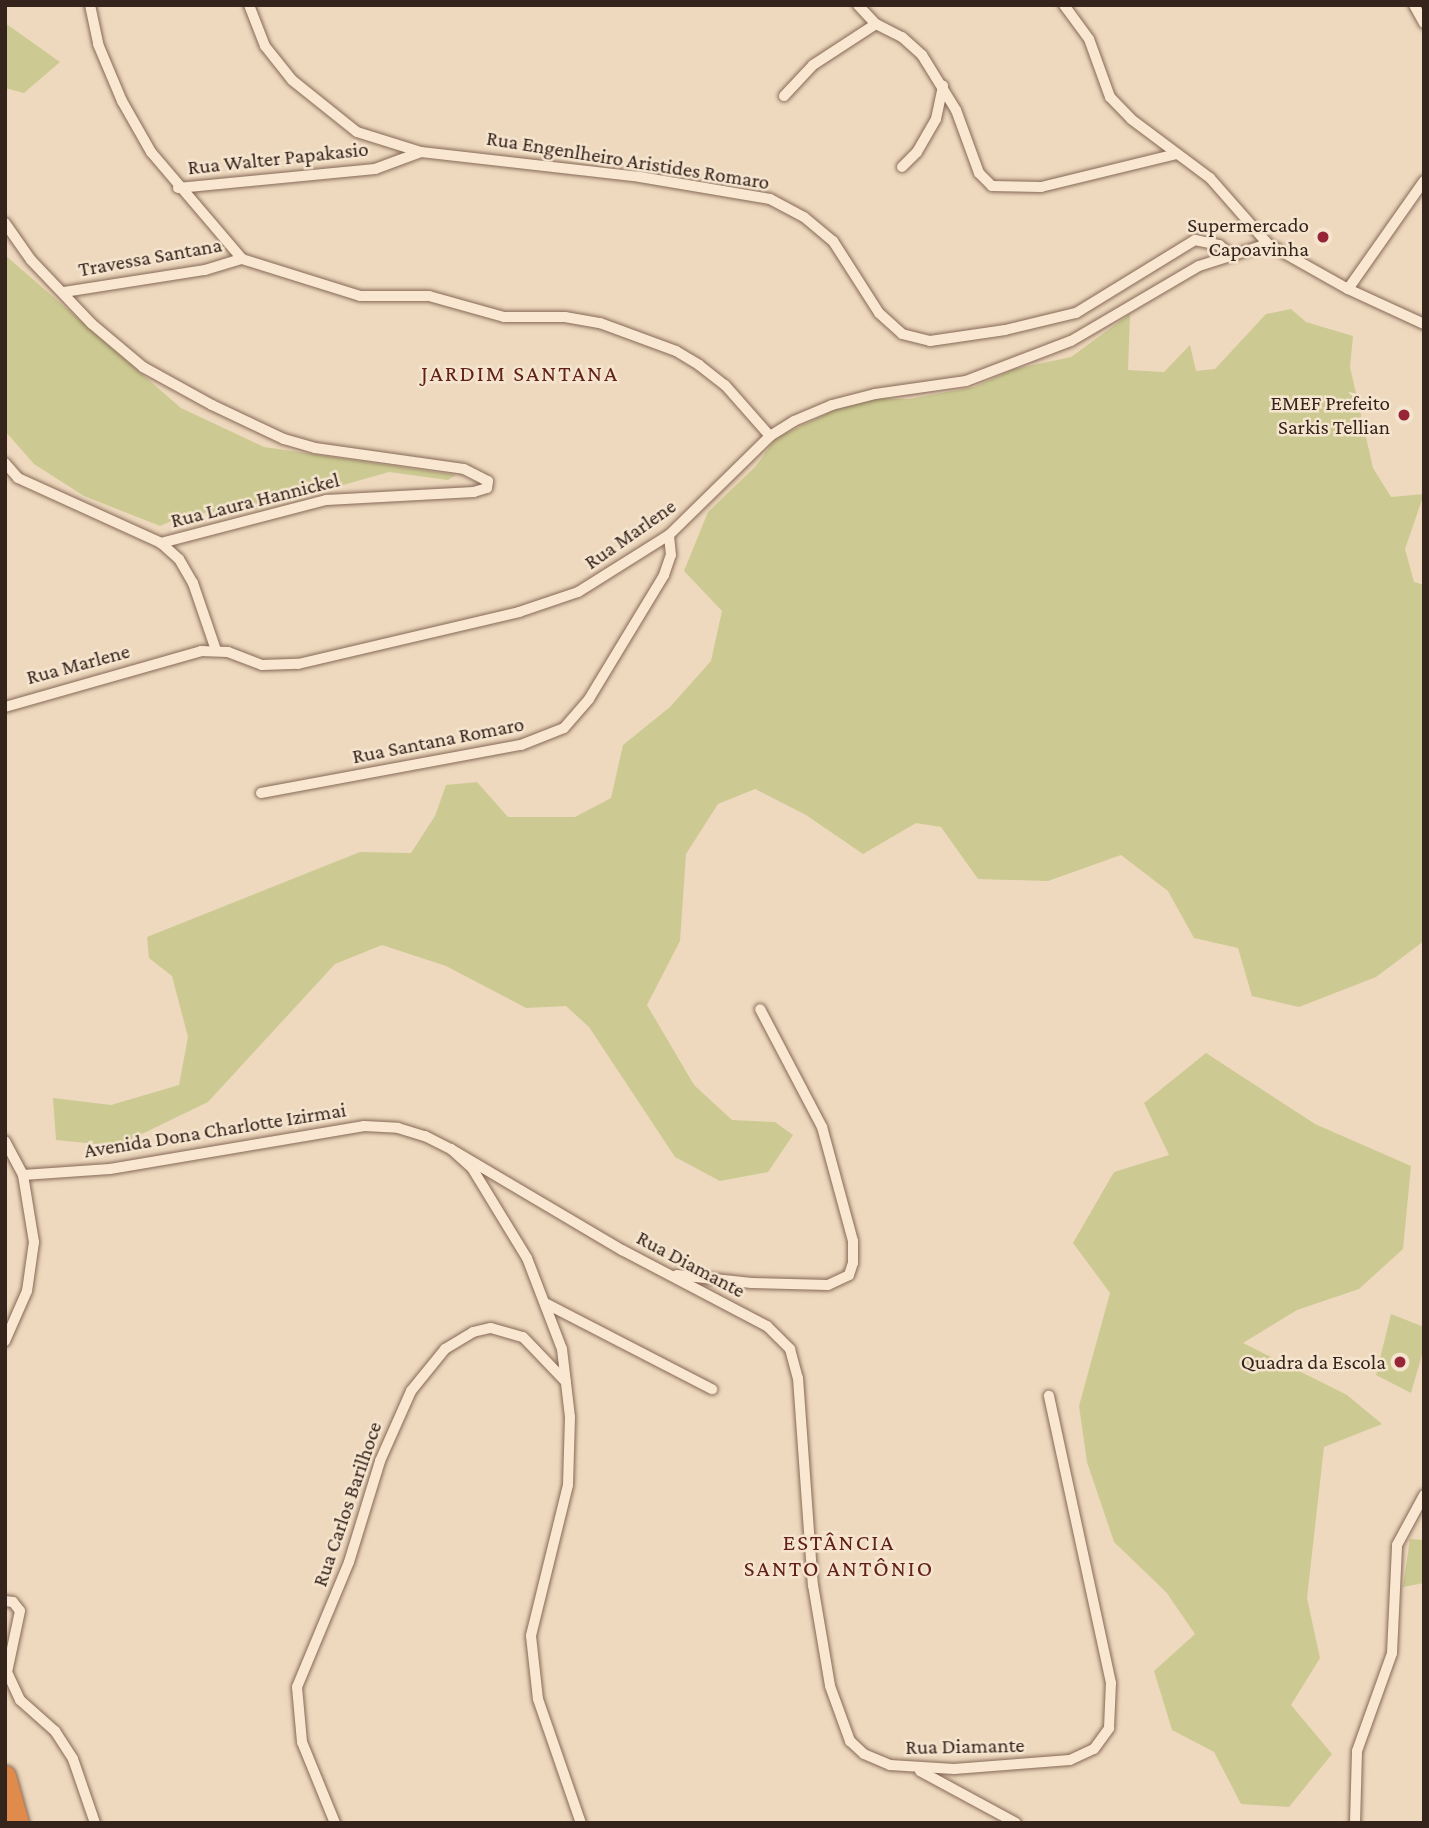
<!DOCTYPE html>
<html>
<head>
<meta charset="utf-8">
<style>
  body { margin:0 }
  #map { position:relative; width:1429px; height:1828px; overflow:hidden; background:#eed9be; font-family:"Crimson Pro",serif }
  div>[style] { position:absolute }
  .green>* { inset:0; background:#ccca92 }
  .roads { filter:drop-shadow(0 0 2px #866957) drop-shadow(0 0 2px #866957) }
  .minor>* { height:10px; margin:-5px; padding:0 5px; transform-origin:5px; border-radius:5px; background:#f9e7d1 }
  .motorway>* { height:21px; margin:-10.5px; padding:0 10.5px; transform-origin:10.5px; border-radius:10.5px; background:#e08a4c }
  .dots>* { width:19px; height:19px; translate:-50% -50%; box-sizing:border-box; border:4px solid #f5e4ce; border-radius:50% }
  span { translate:-50% -50%; white-space:nowrap; text-align:center; line-height:1.15; -webkit-text-stroke:5px #f5e4ce; paint-order:stroke }
  .street-label { font-size:21px; color:#35241c }
  .poi-label { font-size:21px; color:#35241c }
  .right { translate:-100% -50%; text-align:right }
  .neighbourhood-label { font-size:23px; color:#62201b; letter-spacing:2px }
  .frame { position:absolute; inset:0; border:7px solid #35241c; pointer-events:none }
</style>
</head>
<body>
<div id="map">
  <div class="green">
    <i style="clip-path:polygon(5px 23px,60px 62px,24px 93px,5px 88px)"></i>
    <i style="clip-path:polygon(5px 255px,181px 408px,264px 447px,456px 475px,448px 480px,389px 472px,259px 509px,187px 514px,160px 526px,84px 496px,34px 464px,5px 431px)"></i>
    <i style="clip-path:polygon(1291px 309px,1306px 322px,1353px 336px,1350px 367px,1373px 468px,1391px 497px,1424px 494px,1405px 549px,1414px 582px,1424px 585px,1424px 941px,1376px 977px,1299px 1007px,1252px 996px,1238px 948px,1194px 938px,1168px 891px,1121px 855px,1048px 881px,978px 879px,941px 827px,916px 823px,863px 854px,806px 815px,755px 789px,718px 804px,686px 854px,680px 941px,647px 1005px,694px 1085px,732px 1120px,775px 1122px,793px 1135px,768px 1172px,720px 1181px,675px 1157px,589px 1027px,566px 1006px,526px 1008px,446px 966px,382px 945px,335px 964px,208px 1102px,117px 1146px,56px 1140px,53px 1098px,111px 1105px,179px 1085px,188px 1037px,172px 976px,149px 958px,147px 937px,360px 852px,411px 853px,435px 816px,446px 785px,477px 782px,508px 817px,575px 817px,611px 798px,623px 745px,670px 707px,711px 661px,722px 611px,684px 571px,708px 512px,756px 466px,776px 438px,843px 406px,871px 398px,909px 399px,974px 387px,1015px 369px,1071px 357px,1130px 314px,1128px 370px,1164px 372px,1190px 345px,1196px 371px,1215px 369px,1266px 314px)"></i>
    <i style="clip-path:polygon(1206px 1053px,1315px 1124px,1411px 1166px,1403px 1249px,1359px 1289px,1297px 1310px,1243px 1343px,1347px 1395px,1382px 1424px,1324px 1447px,1307px 1598px,1320px 1658px,1291px 1705px,1332px 1754px,1289px 1807px,1241px 1804px,1214px 1752px,1172px 1730px,1154px 1671px,1195px 1634px,1166px 1592px,1114px 1542px,1087px 1462px,1079px 1406px,1110px 1293px,1073px 1243px,1114px 1172px,1169px 1155px,1144px 1103px)"></i>
    <i style="clip-path:polygon(1391px 1314px,1424px 1327px,1424px 1348px,1411px 1393px,1376px 1375px)"></i>
    <i style="clip-path:polygon(1410px 1539px,1424px 1540px,1424px 1583px,1403px 1587px)"></i>
  </div>
  <div class="roads">
    <div class="minor">
      <i style="left:90px;top:5px;width:40px;rotate:78deg"></i>
      <i style="left:98px;top:44px;width:62px;rotate:67.2deg"></i>
      <i style="left:122px;top:101px;width:59px;rotate:60.4deg"></i>
      <i style="left:151px;top:152px;width:140px;rotate:49.6deg"></i>
      <i style="left:242px;top:259px;width:124px;rotate:17.4deg"></i>
      <i style="left:360px;top:296px;width:69px"></i>
      <i style="left:429px;top:296px;width:78px;rotate:15.6deg"></i>
      <i style="left:504px;top:317px;width:61px"></i>
      <i style="left:565px;top:317px;width:36px;rotate:10deg"></i>
      <i style="left:600px;top:323px;width:81px;rotate:20.2deg"></i>
      <i style="left:676px;top:351px;width:27px;rotate:31deg"></i>
      <i style="left:699px;top:365px;width:33px;rotate:38deg"></i>
      <i style="left:725px;top:385px;width:68px;rotate:48.6deg"></i>
      <i style="left:249px;top:5px;width:44px;rotate:68.7deg"></i>
      <i style="left:265px;top:46px;width:43px;rotate:51.5deg"></i>
      <i style="left:292px;top:80px;width:83px;rotate:38.7deg"></i>
      <i style="left:357px;top:132px;width:67px;rotate:17.4deg"></i>
      <i style="left:421px;top:152px;width:220px;rotate:6.5deg"></i>
      <i style="left:640px;top:177px;width:132px;rotate:9.6deg"></i>
      <i style="left:770px;top:199px;width:38px;rotate:28deg"></i>
      <i style="left:804px;top:217px;width:38px;rotate:40deg"></i>
      <i style="left:833px;top:241px;width:85px;rotate:57.4deg"></i>
      <i style="left:879px;top:313px;width:31px;rotate:42deg"></i>
      <i style="left:902px;top:334px;width:29px;rotate:14deg"></i>
      <i style="left:930px;top:341px;width:76px;rotate:-8.3deg"></i>
      <i style="left:1005px;top:330px;width:73px;rotate:-13.5deg"></i>
      <i style="left:1076px;top:313px;width:140px;rotate:-31.5deg"></i>
      <i style="left:1195px;top:240px;width:25px;rotate:12deg"></i>
      <i style="left:1219px;top:245px;width:13px;rotate:39deg"></i>
      <i style="left:858px;top:5px;width:26px;rotate:47deg"></i>
      <i style="left:876px;top:24px;width:29px;rotate:27deg"></i>
      <i style="left:902px;top:37px;width:27px;rotate:42deg"></i>
      <i style="left:922px;top:55px;width:65px;rotate:58.3deg"></i>
      <i style="left:956px;top:110px;width:67px;rotate:69.9deg"></i>
      <i style="left:979px;top:173px;width:18px;rotate:45deg"></i>
      <i style="left:992px;top:186px;width:49px;rotate:1.2deg"></i>
      <i style="left:1041px;top:187px;width:139px;rotate:-13.7deg"></i>
      <i style="left:1064px;top:5px;width:42px;rotate:53.7deg"></i>
      <i style="left:1089px;top:39px;width:62px;rotate:70.1deg"></i>
      <i style="left:1110px;top:97px;width:30px;rotate:46deg"></i>
      <i style="left:1131px;top:119px;width:99px;rotate:36.8deg"></i>
      <i style="left:1210px;top:178px;width:88px;rotate:48.7deg"></i>
      <i style="left:1268px;top:244px;width:92px;rotate:29.4deg"></i>
      <i style="left:1348px;top:289px;width:84px;rotate:24.7deg"></i>
      <i style="left:1414px;top:5px;width:21px;rotate:61deg"></i>
      <i style="left:784px;top:96px;width:42px;rotate:-46.9deg"></i>
      <i style="left:813px;top:65px;width:75px;rotate:-33.1deg"></i>
      <i style="left:902px;top:167px;width:21px;rotate:-45deg"></i>
      <i style="left:917px;top:152px;width:38px;rotate:-60deg"></i>
      <i style="left:936px;top:119px;width:34px;rotate:-78deg"></i>
      <i style="left:178px;top:188px;width:198px;rotate:-5.5deg"></i>
      <i style="left:375px;top:169px;width:49px;rotate:-20.3deg"></i>
      <i style="left:5px;top:223px;width:45px;rotate:54.9deg"></i>
      <i style="left:31px;top:260px;width:88px;rotate:46.4deg"></i>
      <i style="left:92px;top:324px;width:67px;rotate:40.1deg"></i>
      <i style="left:143px;top:367px;width:79px;rotate:28.8deg"></i>
      <i style="left:212px;top:405px;width:80px;rotate:25.3deg"></i>
      <i style="left:284px;top:439px;width:32px;rotate:16deg"></i>
      <i style="left:315px;top:448px;width:150px;rotate:8deg"></i>
      <i style="left:464px;top:469px;width:27px;rotate:27deg"></i>
      <i style="left:488px;top:481px;width:7px;rotate:98deg"></i>
      <i style="left:487px;top:488px;width:14px;rotate:163deg"></i>
      <i style="left:474px;top:492px;width:148px;rotate:176.9deg"></i>
      <i style="left:326px;top:500px;width:171px;rotate:165.4deg"></i>
      <i style="left:1348px;top:289px;width:132px;rotate:-54.9deg"></i>
      <i style="left:64px;top:292px;width:143px;rotate:-8.9deg"></i>
      <i style="left:205px;top:270px;width:39px;rotate:-17deg"></i>
      <i style="left:5px;top:463px;width:20px;rotate:49deg"></i>
      <i style="left:18px;top:478px;width:157px;rotate:24.4deg"></i>
      <i style="left:161px;top:543px;width:24px;rotate:42deg"></i>
      <i style="left:179px;top:559px;width:28px;rotate:60deg"></i>
      <i style="left:193px;top:583px;width:71px;rotate:71.1deg"></i>
      <i style="left:5px;top:707px;width:204px;rotate:-15.9deg"></i>
      <i style="left:201px;top:651px;width:27px;rotate:2deg"></i>
      <i style="left:228px;top:652px;width:36px;rotate:21deg"></i>
      <i style="left:262px;top:665px;width:36px;rotate:-2deg"></i>
      <i style="left:298px;top:664px;width:227px;rotate:-13.2deg"></i>
      <i style="left:519px;top:612px;width:62px;rotate:-18.7deg"></i>
      <i style="left:578px;top:592px;width:107px;rotate:-32.1deg"></i>
      <i style="left:669px;top:535px;width:141px;rotate:-44.4deg"></i>
      <i style="left:770px;top:436px;width:28px;rotate:-32deg"></i>
      <i style="left:794px;top:421px;width:41px;rotate:-22.8deg"></i>
      <i style="left:832px;top:405px;width:44px;rotate:-14.3deg"></i>
      <i style="left:875px;top:394px;width:92px;rotate:-8.1deg"></i>
      <i style="left:966px;top:381px;width:112px;rotate:-20.9deg"></i>
      <i style="left:1071px;top:341px;width:148px;rotate:-30.4deg"></i>
      <i style="left:1199px;top:266px;width:72px;rotate:-17.7deg"></i>
      <i style="left:261px;top:793px;width:264px;rotate:-10.5deg"></i>
      <i style="left:521px;top:745px;width:46px;rotate:-21.6deg"></i>
      <i style="left:564px;top:728px;width:38px;rotate:-49deg"></i>
      <i style="left:589px;top:699px;width:145px;rotate:-58.8deg"></i>
      <i style="left:664px;top:575px;width:21px;rotate:-71deg"></i>
      <i style="left:671px;top:555px;width:20px;rotate:-96deg"></i>
      <i style="left:5px;top:1141px;width:38px;rotate:62deg"></i>
      <i style="left:23px;top:1175px;width:68px;rotate:80.7deg"></i>
      <i style="left:34px;top:1242px;width:49px;rotate:98.1deg"></i>
      <i style="left:27px;top:1291px;width:55px;rotate:113.7deg"></i>
      <i style="left:451px;top:1149px;width:199px;rotate:30.6deg"></i>
      <i style="left:622px;top:1250px;width:164px;rotate:27.7deg"></i>
      <i style="left:767px;top:1326px;width:33px;rotate:45deg"></i>
      <i style="left:790px;top:1349px;width:30px;rotate:75deg"></i>
      <i style="left:798px;top:1378px;width:208px;rotate:85.9deg"></i>
      <i style="left:813px;top:1585px;width:102px;rotate:80.4deg"></i>
      <i style="left:830px;top:1686px;width:59px;rotate:70deg"></i>
      <i style="left:850px;top:1741px;width:19px;rotate:43deg"></i>
      <i style="left:864px;top:1754px;width:28px;rotate:23deg"></i>
      <i style="left:890px;top:1765px;width:64px;rotate:3.6deg"></i>
      <i style="left:954px;top:1769px;width:116px;rotate:-4.4deg"></i>
      <i style="left:1070px;top:1760px;width:26px;rotate:-25deg"></i>
      <i style="left:1094px;top:1749px;width:26px;rotate:-54deg"></i>
      <i style="left:1109px;top:1728px;width:45px;rotate:-87.5deg"></i>
      <i style="left:1111px;top:1683px;width:294px;rotate:-102.2deg"></i>
      <i style="left:23px;top:1175px;width:87px;rotate:-3.9deg"></i>
      <i style="left:110px;top:1169px;width:258px;rotate:-9.6deg"></i>
      <i style="left:364px;top:1126px;width:34px;rotate:3deg"></i>
      <i style="left:398px;top:1128px;width:28px;rotate:17deg"></i>
      <i style="left:425px;top:1136px;width:29px;rotate:27deg"></i>
      <i style="left:451px;top:1149px;width:28px;rotate:42deg"></i>
      <i style="left:472px;top:1168px;width:105px;rotate:58.6deg"></i>
      <i style="left:527px;top:1258px;width:97px;rotate:69deg"></i>
      <i style="left:562px;top:1349px;width:68px;rotate:83.3deg"></i>
      <i style="left:570px;top:1417px;width:68px;rotate:91.7deg"></i>
      <i style="left:568px;top:1485px;width:155px;rotate:103.8deg"></i>
      <i style="left:531px;top:1636px;width:63px;rotate:83.7deg"></i>
      <i style="left:538px;top:1699px;width:131px;rotate:70.9deg"></i>
      <i style="left:677px;top:1275px;width:75px;rotate:6.1deg"></i>
      <i style="left:752px;top:1283px;width:76px;rotate:1.5deg"></i>
      <i style="left:828px;top:1285px;width:23px;rotate:-25deg"></i>
      <i style="left:849px;top:1275px;width:13px;rotate:-72deg"></i>
      <i style="left:853px;top:1263px;width:22px;rotate:-90deg"></i>
      <i style="left:853px;top:1241px;width:118px;rotate:-105.2deg"></i>
      <i style="left:822px;top:1127px;width:133px;rotate:-117.7deg"></i>
      <i style="left:547px;top:1304px;width:186px;rotate:27.3deg"></i>
      <i style="left:5px;top:1601px;width:8px;rotate:7deg"></i>
      <i style="left:13px;top:1602px;width:11px;rotate:52deg"></i>
      <i style="left:20px;top:1611px;width:62px;rotate:102deg"></i>
      <i style="left:7px;top:1672px;width:31px;rotate:65deg"></i>
      <i style="left:20px;top:1700px;width:47px;rotate:41.5deg"></i>
      <i style="left:55px;top:1731px;width:33px;rotate:57deg"></i>
      <i style="left:73px;top:1759px;width:68px;rotate:71deg"></i>
      <i style="left:920px;top:1771px;width:109px;rotate:28.4deg"></i>
      <i style="left:335px;top:1823px;width:87px;rotate:-112.2deg"></i>
      <i style="left:302px;top:1742px;width:55px;rotate:-95.2deg"></i>
      <i style="left:297px;top:1687px;width:135px;rotate:-67.4deg"></i>
      <i style="left:349px;top:1562px;width:106px;rotate:-72.9deg"></i>
      <i style="left:380px;top:1461px;width:77px;rotate:-66.1deg"></i>
      <i style="left:411px;top:1391px;width:54px;rotate:-51deg"></i>
      <i style="left:445px;top:1349px;width:33px;rotate:-31deg"></i>
      <i style="left:473px;top:1332px;width:18px;rotate:-13deg"></i>
      <i style="left:491px;top:1328px;width:33px;rotate:16deg"></i>
      <i style="left:523px;top:1337px;width:62px;rotate:46.3deg"></i>
      <i style="left:1355px;top:1823px;width:72px;rotate:-88.4deg"></i>
      <i style="left:1357px;top:1751px;width:104px;rotate:-70.3deg"></i>
      <i style="left:1392px;top:1653px;width:108px;rotate:-87.3deg"></i>
      <i style="left:1397px;top:1545px;width:57px;rotate:-61.6deg"></i>
    </div>
    <div class="motorway">
      <i style="left:5px;top:1776px;width:49px;rotate:74.5deg"></i>
    </div>
  </div>
  <div class="dots">
    <i style="left:1323px;top:237px;background:#962637"></i>
    <i style="left:1404px;top:415px;background:#962637"></i>
    <i style="left:1400px;top:1362px;background:#962637"></i>
  </div>
  <div class="street-label">
    <span style="left:278px;top:158px;rotate:-6deg">Rua Walter Papakasio</span>
    <span style="left:628px;top:160px;rotate:9deg">Rua Engenlheiro Aristides Romaro</span>
    <span style="left:150px;top:257px;rotate:-10deg">Travessa Santana</span>
    <span style="left:255px;top:500px;rotate:-14deg">Rua Laura Hannickel</span>
    <span style="left:630px;top:534px;rotate:-35deg">Rua Marlene</span>
    <span style="left:78px;top:664px;rotate:-15deg">Rua Marlene</span>
    <span style="left:438px;top:740px;rotate:-11deg">Rua Santana Romaro</span>
    <span style="left:215px;top:1130px;rotate:-9deg">Avenida Dona Charlotte Izirmai</span>
    <span style="left:691px;top:1264px;rotate:28deg">Rua Diamante</span>
    <span style="left:347px;top:1504px;rotate:-71deg">Rua Carlos Barilhoce</span>
    <span style="left:965px;top:1746px;rotate:-1deg">Rua Diamante</span>
  </div>
  <div class="poi-label">
    <span class="right" style="left:1309px;top:237px">Supermercado<br>Capoavinha</span>
    <span class="right" style="left:1390px;top:415px">EMEF Prefeito<br>Sarkis Tellian</span>
    <span class="right" style="left:1386px;top:1362px">Quadra da Escola</span>
  </div>
  <div class="neighbourhood-label">
    <span style="left:520px;top:373px">JARDIM SANTANA</span>
    <span style="left:839px;top:1555px">ESTÂNCIA<br>SANTO ANTÔNIO</span>
  </div>
  <div class="frame"></div>
</div>
</body>
</html>
